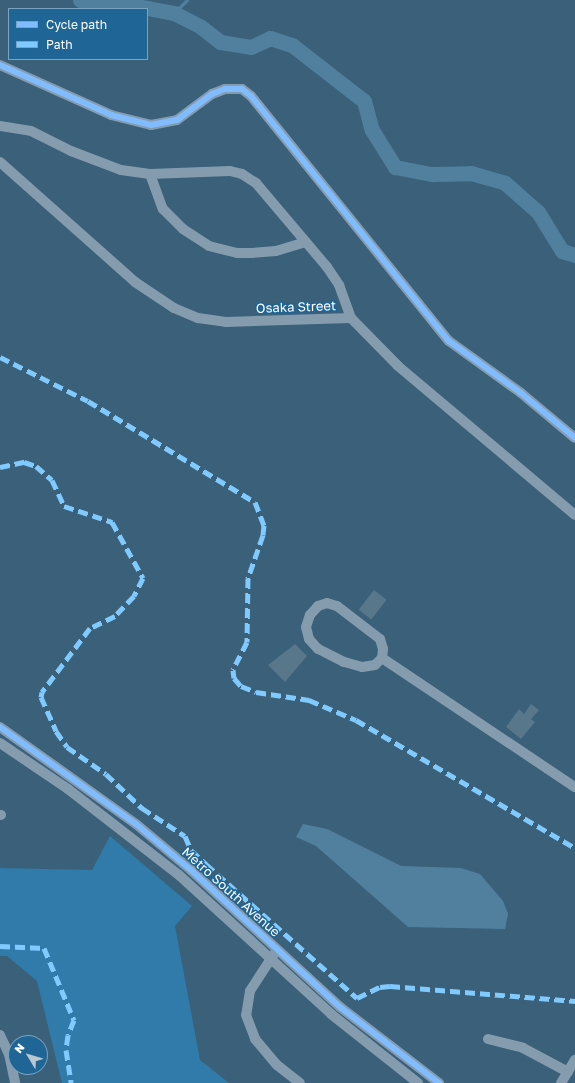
<!DOCTYPE html>
<style>
body{margin:0}
#map{position:relative;width:575px;height:1083px;overflow:hidden;background:#3a607a;font-family:"Golos Text",sans-serif}
div>[style]{position:absolute}
.green>*{inset:0;background:#307baa}
.water>*{inset:0;background:#51809f}
.stream>*{height:2.5px;margin:-1.25px;padding:0 1.25px;transform-origin:1.25px;border-radius:1.25px;background:#51809f}
.river>*{height:15px;margin:-7.5px;padding:0 7.5px;transform-origin:7.5px;border-radius:7.5px;background:#51809f}
.building>*{inset:0;background:#58778b;transform-origin:0 0}
.minor>*{height:10px;margin:-5px;padding:0 5px;transform-origin:5px;border-radius:5px;background:#849cad}
.quiet>*{height:5px;margin-top:-2.5px;transform-origin:0;background:repeating-linear-gradient(90deg,#80caff 0 10px,transparent 0 15px)}
.cycleway>*{height:6px;margin:-3px;padding:0 3px;transform-origin:3px;border-radius:3px;background:#80bcff}
span{translate:-50% -50%;white-space:nowrap;text-align:center;line-height:1.15;-webkit-text-stroke:3px #1f6595;paint-order:stroke}
.street-label{font-size:13px;color:#fff}
.legend{position:absolute;left:8px;top:8px;width:140px;height:52px;box-sizing:border-box;background:#1f6595;border:1px solid #79a3bf;margin:0;padding:5px 7px;list-style:none;font-size:12px;color:#fff}
.legend li{display:flex;align-items:center;gap:8px;height:20px}
.legend b{width:20px;border:1px solid #79a3bf}
.north{position:absolute;left:8px;top:1035px;width:40px;height:40px;box-sizing:border-box;background:#1f6595;border:1px solid #79a3bf;border-radius:50%;rotate:308deg;font-size:11px;font-weight:700;line-height:16px;text-align:center;color:#fff}
.north::after{content:'';display:block;margin:auto;width:14px;height:18px;background:#bac7d0;clip-path:polygon(50% 0,100% 100%,50% 72%,0 100%)}
</style>
<div id="map">
<div class="green">
<i style="clip-path:polygon(110px 836px,192px 906px,175px 926px,200px 1060px,229px 1083px,62px 1083px,37px 981px,7px 956px,0 956px,0 868px,92px 870px)"></i>
</div>
<div class="water">
<i style="clip-path:polygon(303px 824px,327px 829px,401px 866px,461px 868px,480px 874px,503px 901px,508px 914px,505px 929px,408px 927px,316px 846px,296px 837px)"></i>
</div>
<div class="stream">
<i style="left:174px;top:13px;width:18px;rotate:-45deg"></i>
</div>
<div class="river">
<i style="left:80px;top:0;width:21px;rotate:17deg"></i>
<i style="left:100px;top:6px;width:31px;rotate:-2deg"></i>
<i style="left:131px;top:5px;width:44px;rotate:10.5deg"></i>
<i style="left:174px;top:13px;width:30px;rotate:27deg"></i>
<i style="left:201px;top:27px;width:24px;rotate:38deg"></i>
<i style="left:220px;top:42px;width:31px;rotate:9deg"></i>
<i style="left:251px;top:47px;width:21px;rotate:-25deg"></i>
<i style="left:270px;top:38px;width:23px;rotate:18deg"></i>
<i style="left:292px;top:45px;width:91px;rotate:37.9deg"></i>
<i style="left:364px;top:101px;width:30px;rotate:75deg"></i>
<i style="left:372px;top:130px;width:44px;rotate:58.1deg"></i>
<i style="left:395px;top:167px;width:38px;rotate:11deg"></i>
<i style="left:432px;top:174px;width:39px;rotate:-1deg"></i>
<i style="left:471px;top:173px;width:35px;rotate:16deg"></i>
<i style="left:505px;top:183px;width:44px;rotate:41.3deg"></i>
<i style="left:538px;top:212px;width:46px;rotate:58.4deg"></i>
<i style="left:562px;top:251px;width:14px;rotate:17deg"></i>
</div>
<div class="building">
<i style="left:374px;top:590px;width:16px;height:25px;rotate:38deg"></i>
<i style="clip-path:polygon(295px 644px,307px 656px,285px 682px,268px 665px)"></i>
<i style="clip-path:polygon(531px 704px,539px 710px,531px 719px,535px 722px,521px 739px,506px 727px,519px 709px,524px 714px)"></i>
</div>
<div class="minor">
<i style="left:0;top:65px;width:122px;rotate:24.2deg"></i>
<i style="left:111px;top:115px;width:41px;rotate:14deg"></i>
<i style="left:151px;top:125px;width:26px;rotate:-11deg"></i>
<i style="left:177px;top:120px;width:44px;rotate:-36.6deg"></i>
<i style="left:212px;top:94px;width:14px;rotate:-21deg"></i>
<i style="left:225px;top:89px;width:17px"></i>
<i style="left:242px;top:89px;width:11px;rotate:38deg"></i>
<i style="left:251px;top:96px;width:315px;rotate:51.1deg"></i>
<i style="left:449px;top:341px;width:89px;rotate:35.8deg"></i>
<i style="left:521px;top:393px;width:70px;rotate:39.8deg"></i>
<i style="left:0;top:126px;width:31px;rotate:9deg"></i>
<i style="left:31px;top:131px;width:45px;rotate:26.6deg"></i>
<i style="left:71px;top:151px;width:53px;rotate:20.8deg"></i>
<i style="left:121px;top:170px;width:29px;rotate:8deg"></i>
<i style="left:150px;top:174px;width:80px;rotate:-2.1deg"></i>
<i style="left:230px;top:171px;width:12px;rotate:14deg"></i>
<i style="left:242px;top:174px;width:17px;rotate:33deg"></i>
<i style="left:256px;top:183px;width:110px;rotate:49.8deg"></i>
<i style="left:327px;top:267px;width:22px;rotate:56deg"></i>
<i style="left:339px;top:285px;width:35px;rotate:70deg"></i>
<i style="left:0;top:162px;width:181px;rotate:41.6deg"></i>
<i style="left:135px;top:282px;width:47px;rotate:33.7deg"></i>
<i style="left:174px;top:308px;width:26px;rotate:23deg"></i>
<i style="left:198px;top:318px;width:28px;rotate:8deg"></i>
<i style="left:226px;top:322px;width:125px;rotate:-1.8deg"></i>
<i style="left:351px;top:318px;width:67px;rotate:45.6deg"></i>
<i style="left:398px;top:366px;width:231px;rotate:40.1deg"></i>
<i style="left:150px;top:174px;width:37px;rotate:70deg"></i>
<i style="left:163px;top:209px;width:28px;rotate:45deg"></i>
<i style="left:183px;top:229px;width:31px;rotate:33deg"></i>
<i style="left:209px;top:246px;width:29px;rotate:14deg"></i>
<i style="left:237px;top:253px;width:15px"></i>
<i style="left:252px;top:253px;width:24px;rotate:-5deg"></i>
<i style="left:276px;top:251px;width:31px;rotate:-17deg"></i>
<i style="left:327px;top:603px;width:10px;rotate:17deg"></i>
<i style="left:337px;top:606px;width:54px;rotate:37.5deg"></i>
<i style="left:380px;top:639px;width:10px;rotate:73deg"></i>
<i style="left:383px;top:649px;width:9px;rotate:96deg"></i>
<i style="left:382px;top:658px;width:10px;rotate:135deg"></i>
<i style="left:375px;top:665px;width:13px;rotate:171deg"></i>
<i style="left:362px;top:667px;width:19px;rotate:-164deg"></i>
<i style="left:344px;top:662px;width:29px;rotate:-153deg"></i>
<i style="left:318px;top:649px;width:13px;rotate:-132deg"></i>
<i style="left:309px;top:639px;width:12px;rotate:-104deg"></i>
<i style="left:306px;top:627px;width:13px;rotate:-72deg"></i>
<i style="left:310px;top:615px;width:12px;rotate:-48deg"></i>
<i style="left:318px;top:606px;width:9px;rotate:-18deg"></i>
<i style="left:382px;top:658px;width:232px;rotate:33.8deg"></i>
<i style="left:0;top:727px;width:167px;rotate:35.5deg"></i>
<i style="left:136px;top:824px;width:72px;rotate:39.9deg"></i>
<i style="left:191px;top:870px;width:202px;rotate:42.6deg"></i>
<i style="left:340px;top:1007px;width:125px;rotate:37.5deg"></i>
<i style="left:0;top:743px;width:82px;rotate:34.1deg"></i>
<i style="left:68px;top:789px;width:140px;rotate:37.8deg"></i>
<i style="left:179px;top:875px;width:206px;rotate:42.4deg"></i>
<i style="left:331px;top:1014px;width:111px;rotate:38.4deg"></i>
<i style="left:0;top:815px;width:1px"></i>
<i style="left:274px;top:954px;width:44px;rotate:123deg"></i>
<i style="left:250px;top:991px;width:24px;rotate:99deg"></i>
<i style="left:246px;top:1015px;width:26px;rotate:69deg"></i>
<i style="left:255px;top:1039px;width:34px;rotate:50deg"></i>
<i style="left:277px;top:1065px;width:29px;rotate:38deg"></i>
<i style="left:0;top:1035px;width:21px;rotate:65deg"></i>
<i style="left:9px;top:1054px;width:30px;rotate:78deg"></i>
<i style="left:488px;top:1039px;width:36px;rotate:14deg"></i>
<i style="left:523px;top:1048px;width:51px;rotate:28.1deg"></i>
<i style="left:561px;top:1083px;width:27px;rotate:-59deg"></i>
</div>
<div class="quiet">
<i style="left:0;top:357px;width:98px;rotate:26.6deg"></i>
<i style="left:88px;top:401px;width:195px;rotate:31.2deg"></i>
<i style="left:255px;top:502px;width:25px;rotate:69deg"></i>
<i style="left:264px;top:525px;width:10px;rotate:96deg"></i>
<i style="left:263px;top:535px;width:46px;rotate:109.2deg"></i>
<i style="left:248px;top:578px;width:64px;rotate:90.9deg"></i>
<i style="left:247px;top:642px;width:31px;rotate:117deg"></i>
<i style="left:233px;top:670px;width:8px;rotate:83deg"></i>
<i style="left:234px;top:678px;width:11px;rotate:49deg"></i>
<i style="left:241px;top:686px;width:16px;rotate:22deg"></i>
<i style="left:256px;top:692px;width:54px;rotate:8.6deg"></i>
<i style="left:309px;top:700px;width:51px;rotate:23.1deg"></i>
<i style="left:356px;top:720px;width:254px;rotate:30.3deg"></i>
<i style="left:0;top:467px;width:25px;rotate:-12deg"></i>
<i style="left:24px;top:462px;width:13px;rotate:18deg"></i>
<i style="left:36px;top:466px;width:21px;rotate:41deg"></i>
<i style="left:52px;top:480px;width:29px;rotate:65deg"></i>
<i style="left:64px;top:506px;width:51px;rotate:18.4deg"></i>
<i style="left:112px;top:522px;width:64px;rotate:61deg"></i>
<i style="left:143px;top:578px;width:20px;rotate:117deg"></i>
<i style="left:134px;top:596px;width:28px;rotate:134deg"></i>
<i style="left:115px;top:616px;width:28px;rotate:154deg"></i>
<i style="left:90px;top:628px;width:80px;rotate:126.9deg"></i>
<i style="left:42px;top:692px;width:5px;rotate:101deg"></i>
<i style="left:41px;top:697px;width:37px;rotate:66deg"></i>
<i style="left:56px;top:731px;width:19px;rotate:55deg"></i>
<i style="left:67px;top:747px;width:47px;rotate:34.7deg"></i>
<i style="left:106px;top:774px;width:50px;rotate:43.4deg"></i>
<i style="left:142px;top:808px;width:51px;rotate:33.1deg"></i>
<i style="left:185px;top:836px;width:15px;rotate:67deg"></i>
<i style="left:191px;top:850px;width:21px;rotate:43deg"></i>
<i style="left:206px;top:864px;width:202px;rotate:41.6deg"></i>
<i style="left:357px;top:998px;width:25px;rotate:-26deg"></i>
<i style="left:380px;top:987px;width:10px;rotate:-6deg"></i>
<i style="left:390px;top:986px;width:186px;rotate:4.6deg"></i>
<i style="left:0;top:946px;width:44px;rotate:2.6deg"></i>
<i style="left:44px;top:948px;width:78px;rotate:67.4deg"></i>
<i style="left:74px;top:1020px;width:16px;rotate:112deg"></i>
<i style="left:68px;top:1035px;width:15px;rotate:98deg"></i>
<i style="left:66px;top:1050px;width:33px;rotate:81deg"></i>
</div>
<div class="cycleway">
<i style="left:0;top:65px;width:122px;rotate:24.2deg"></i>
<i style="left:111px;top:115px;width:41px;rotate:14deg"></i>
<i style="left:151px;top:125px;width:26px;rotate:-11deg"></i>
<i style="left:177px;top:120px;width:44px;rotate:-36.6deg"></i>
<i style="left:212px;top:94px;width:14px;rotate:-21deg"></i>
<i style="left:225px;top:89px;width:17px"></i>
<i style="left:242px;top:89px;width:11px;rotate:38deg"></i>
<i style="left:251px;top:96px;width:315px;rotate:51.1deg"></i>
<i style="left:449px;top:341px;width:89px;rotate:35.8deg"></i>
<i style="left:521px;top:393px;width:70px;rotate:39.8deg"></i>
<i style="left:0;top:727px;width:167px;rotate:35.5deg"></i>
<i style="left:136px;top:824px;width:72px;rotate:39.9deg"></i>
<i style="left:191px;top:870px;width:202px;rotate:42.6deg"></i>
<i style="left:340px;top:1007px;width:125px;rotate:37.5deg"></i>
</div>
<div class="street-label">
<span style="left:296px;top:307px;rotate:-2deg">Osaka Street</span>
<span style="left:231px;top:892px;rotate:42deg">Metro South Avenue</span>
</div>
<ul class="legend">
<li><b style="height:5px;background:#80bcff"></b>Cycle path</li>
<li><b style="height:5px;background:#80caff"></b>Path</li>
</ul>
<div class="north">N</div>
</div>
